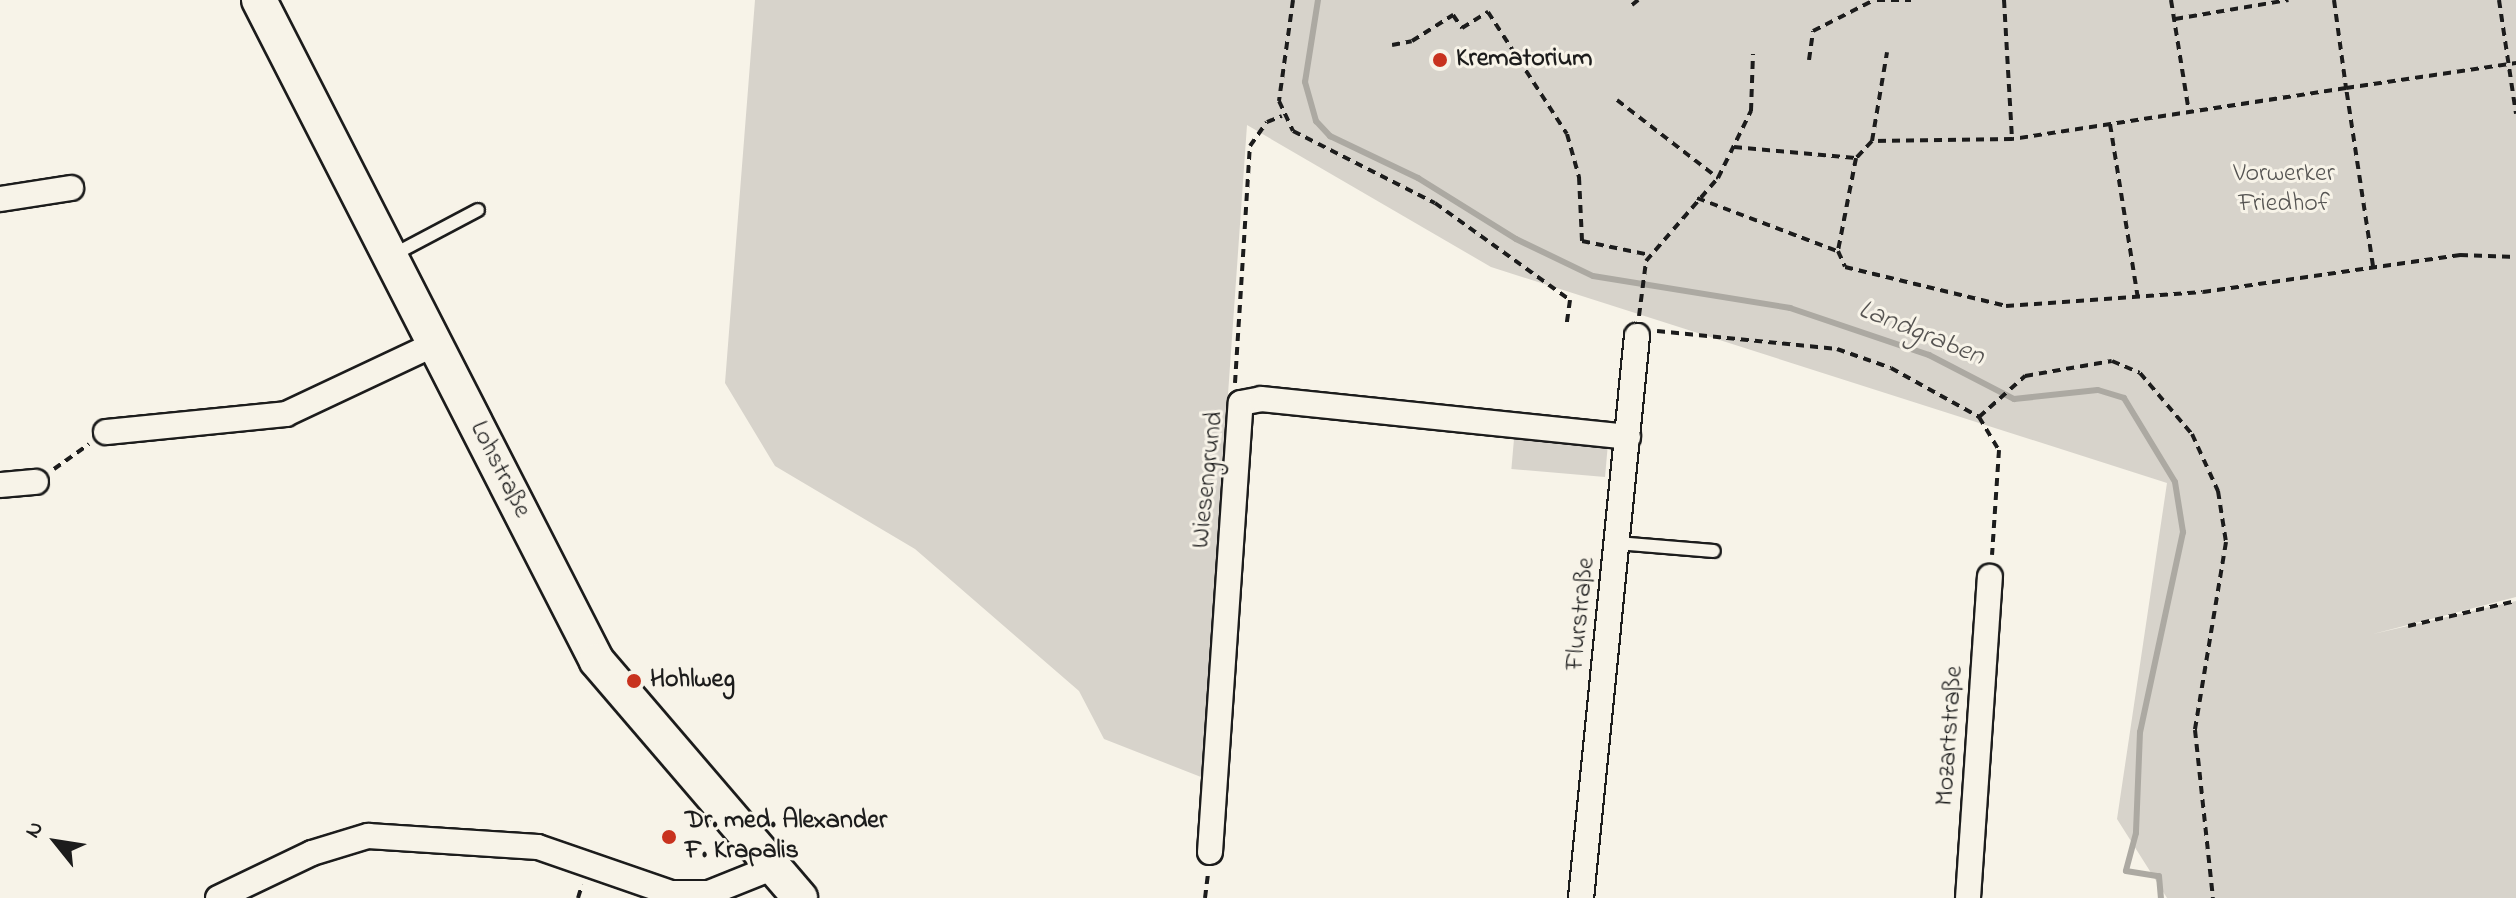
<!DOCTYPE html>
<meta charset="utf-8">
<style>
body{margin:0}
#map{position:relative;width:2516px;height:898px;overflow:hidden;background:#f7f3e8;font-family:"Indie Flower",sans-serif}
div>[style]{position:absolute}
.green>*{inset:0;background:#d7d3cb;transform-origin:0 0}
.stream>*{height:6px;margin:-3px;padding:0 3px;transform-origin:3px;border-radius:3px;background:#aca9a2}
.path>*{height:4px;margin-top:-2px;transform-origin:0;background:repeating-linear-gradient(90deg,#1c1c1c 0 8px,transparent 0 14px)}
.roads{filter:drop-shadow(2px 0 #1c1c1c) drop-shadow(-2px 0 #1c1c1c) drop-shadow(0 2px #1c1c1c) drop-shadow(0 -2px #1c1c1c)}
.lane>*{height:12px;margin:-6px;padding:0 6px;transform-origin:6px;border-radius:6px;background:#f7f3e8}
.street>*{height:24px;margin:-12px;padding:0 12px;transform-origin:12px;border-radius:12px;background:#f7f3e8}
.secondary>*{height:34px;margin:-17px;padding:0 17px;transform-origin:17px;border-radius:17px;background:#f7f3e8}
.dots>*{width:22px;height:22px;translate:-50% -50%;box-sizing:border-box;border:4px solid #f7f3e8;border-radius:50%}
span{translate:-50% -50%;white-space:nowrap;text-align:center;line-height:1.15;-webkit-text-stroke:6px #f7f3e8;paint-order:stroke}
.poi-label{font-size:26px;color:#1c1c1c;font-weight:700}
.left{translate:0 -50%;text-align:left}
.park-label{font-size:26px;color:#545351}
.street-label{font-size:26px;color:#1c1c1c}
.water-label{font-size:28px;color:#565452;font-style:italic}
.north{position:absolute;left:16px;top:802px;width:80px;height:80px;-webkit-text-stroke:6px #f7f3e8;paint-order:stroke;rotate:300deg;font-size:22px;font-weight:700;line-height:32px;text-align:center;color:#1c1c1c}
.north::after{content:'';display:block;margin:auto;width:28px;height:36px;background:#1c1c1c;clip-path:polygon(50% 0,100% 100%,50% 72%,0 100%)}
</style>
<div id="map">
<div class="green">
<i style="clip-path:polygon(755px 0,2516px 0,2516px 597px,2373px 634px,2516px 601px,2516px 898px,2167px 898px,2117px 819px,2167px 483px,1491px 267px,1247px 125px,1201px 777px,1104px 739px,1079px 691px,915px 549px,775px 466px,725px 383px)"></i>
<i style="left:1514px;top:439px;width:94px;height:30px;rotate:5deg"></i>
</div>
<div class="stream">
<i style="left:1318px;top:0;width:83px;rotate:99deg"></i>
<i style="left:1305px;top:82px;width:41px;rotate:74.2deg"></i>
<i style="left:1316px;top:121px;width:21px;rotate:47deg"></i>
<i style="left:1330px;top:136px;width:98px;rotate:25.5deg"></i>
<i style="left:1418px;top:178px;width:115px;rotate:31.9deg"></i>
<i style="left:1516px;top:239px;width:85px;rotate:25.7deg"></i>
<i style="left:1593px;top:276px;width:200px;rotate:9.2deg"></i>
<i style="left:1790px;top:308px;width:147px;rotate:18.7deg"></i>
<i style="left:1929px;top:355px;width:96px;rotate:27.4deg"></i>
<i style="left:2014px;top:399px;width:84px;rotate:-6.1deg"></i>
<i style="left:2098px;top:390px;width:27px;rotate:17deg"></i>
<i style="left:2124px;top:398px;width:98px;rotate:58.7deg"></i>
<i style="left:2175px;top:482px;width:51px;rotate:80.9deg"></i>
<i style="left:2183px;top:532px;width:205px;rotate:102.1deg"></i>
<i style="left:2140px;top:732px;width:101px;rotate:92.3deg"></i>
<i style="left:2136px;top:833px;width:39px;rotate:105deg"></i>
<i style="left:2126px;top:871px;width:33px;rotate:9deg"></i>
<i style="left:2159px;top:876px;width:22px;rotate:85deg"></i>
</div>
<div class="path">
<i style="left:1293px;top:0;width:102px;rotate:97.9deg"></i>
<i style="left:1279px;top:101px;width:33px;rotate:65deg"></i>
<i style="left:1293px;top:131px;width:159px;rotate:26.9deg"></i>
<i style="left:1435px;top:203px;width:166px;rotate:35.7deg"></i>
<i style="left:1570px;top:300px;width:28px;rotate:98deg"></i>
<i style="left:1877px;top:0;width:34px"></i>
<i style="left:2004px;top:0;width:139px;rotate:86.7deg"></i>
<i style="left:2171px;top:0;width:113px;rotate:80.9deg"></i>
<i style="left:2334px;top:0;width:89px;rotate:82.2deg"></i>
<i style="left:2346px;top:88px;width:172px;rotate:-8.4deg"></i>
<i style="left:2499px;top:0;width:115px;rotate:81.5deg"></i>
<i style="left:1632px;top:5px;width:8px;rotate:-40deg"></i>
<i style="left:2175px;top:19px;width:115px;rotate:-9.5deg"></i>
<i style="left:1392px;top:45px;width:20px;rotate:-11deg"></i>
<i style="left:1412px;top:41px;width:49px;rotate:-32.4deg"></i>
<i style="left:1453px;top:15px;width:16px;rotate:55deg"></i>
<i style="left:1462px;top:28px;width:31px;rotate:-32deg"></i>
<i style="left:1488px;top:12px;width:145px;rotate:57.1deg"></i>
<i style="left:1567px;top:134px;width:45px;rotate:74.4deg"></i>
<i style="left:1579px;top:177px;width:64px;rotate:87.3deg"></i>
<i style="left:1582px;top:241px;width:69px;rotate:11.6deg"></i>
<i style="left:1809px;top:60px;width:29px;rotate:-82deg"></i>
<i style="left:1813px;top:31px;width:68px;rotate:-26.9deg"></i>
<i style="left:1617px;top:100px;width:128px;rotate:37.7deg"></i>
<i style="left:2110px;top:124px;width:177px;rotate:80.9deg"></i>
<i style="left:1872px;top:141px;width:90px;rotate:-80.4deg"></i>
<i style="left:1734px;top:147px;width:122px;rotate:5.2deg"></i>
<i style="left:1697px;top:198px;width:150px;rotate:20.7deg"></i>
<i style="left:2373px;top:266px;width:180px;rotate:-98.6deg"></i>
<i style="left:2346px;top:88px;width:338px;rotate:171.3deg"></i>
<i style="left:2012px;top:139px;width:140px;rotate:179.2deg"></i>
<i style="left:1872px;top:141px;width:23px;rotate:133deg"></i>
<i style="left:1856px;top:158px;width:95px;rotate:101deg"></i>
<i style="left:1838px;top:251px;width:17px;rotate:66deg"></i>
<i style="left:1845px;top:267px;width:166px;rotate:13.6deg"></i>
<i style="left:2006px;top:306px;width:197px;rotate:-4.1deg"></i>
<i style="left:2203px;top:292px;width:260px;rotate:-8.2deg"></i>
<i style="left:2460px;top:255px;width:56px;rotate:2deg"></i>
<i style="left:1639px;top:316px;width:55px;rotate:-82.7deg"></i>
<i style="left:1646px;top:261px;width:110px;rotate:-49.1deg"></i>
<i style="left:1718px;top:178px;width:75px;rotate:-63.8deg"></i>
<i style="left:1751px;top:111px;width:57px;rotate:-88deg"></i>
<i style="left:1657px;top:331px;width:181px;rotate:5.7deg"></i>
<i style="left:1837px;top:349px;width:57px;rotate:19.4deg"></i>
<i style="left:1891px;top:368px;width:101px;rotate:29.1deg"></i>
<i style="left:1979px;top:417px;width:39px;rotate:59deg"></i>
<i style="left:1999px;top:450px;width:105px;rotate:93.8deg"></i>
<i style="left:1235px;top:383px;width:237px;rotate:-86.4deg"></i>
<i style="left:1250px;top:146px;width:29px;rotate:-55deg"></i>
<i style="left:1267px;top:122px;width:16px;rotate:-22deg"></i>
<i style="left:1979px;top:417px;width:62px;rotate:-41.7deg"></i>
<i style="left:2025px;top:376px;width:88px;rotate:-9.8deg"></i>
<i style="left:2112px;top:361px;width:30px;rotate:23deg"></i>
<i style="left:2140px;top:373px;width:80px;rotate:49.6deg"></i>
<i style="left:2192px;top:434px;width:63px;rotate:65.5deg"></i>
<i style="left:2218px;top:491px;width:52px;rotate:81.1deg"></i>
<i style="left:2226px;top:542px;width:191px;rotate:99.4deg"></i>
<i style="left:2195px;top:730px;width:169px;rotate:83.9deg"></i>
<i style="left:54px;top:469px;width:43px;rotate:-35.5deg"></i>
<i style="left:2408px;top:626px;width:111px;rotate:-13deg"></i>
<i style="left:578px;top:898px;width:14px;rotate:-73deg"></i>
<i style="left:1205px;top:898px;width:25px;rotate:-83deg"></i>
</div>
<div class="roads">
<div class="lane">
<i style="left:393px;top:255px;width:96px;rotate:-27.9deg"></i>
<i style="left:1617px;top:543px;width:97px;rotate:4.7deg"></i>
</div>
<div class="street">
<i style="left:0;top:199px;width:72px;rotate:-8.8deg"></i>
<i style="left:106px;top:432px;width:181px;rotate:-5.7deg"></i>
<i style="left:286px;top:414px;width:165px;rotate:-25.2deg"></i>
<i style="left:0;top:485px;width:36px;rotate:-5deg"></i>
<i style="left:1210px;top:852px;width:450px;rotate:-86.1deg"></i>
<i style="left:1241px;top:403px;width:20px;rotate:-11deg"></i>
<i style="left:1261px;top:399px;width:369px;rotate:5.9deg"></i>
<i style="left:218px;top:898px;width:104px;rotate:-25.6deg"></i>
<i style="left:312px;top:853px;width:59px;rotate:-16.9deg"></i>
<i style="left:368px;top:836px;width:170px;rotate:3.7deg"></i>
<i style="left:538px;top:847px;width:141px;rotate:19.1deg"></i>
<i style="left:671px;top:893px;width:38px"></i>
<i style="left:709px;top:893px;width:70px;rotate:-21.8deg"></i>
<i style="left:1581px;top:898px;width:565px;rotate:-84.31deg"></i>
<i style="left:1968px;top:898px;width:322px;rotate:-86.1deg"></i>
</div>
<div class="secondary">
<i style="left:259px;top:0;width:742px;rotate:62.92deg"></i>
<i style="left:597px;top:661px;width:312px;rotate:49.4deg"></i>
</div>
</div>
<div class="dots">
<i style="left:1440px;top:60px;background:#c8321e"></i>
<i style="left:634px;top:681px;background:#c8321e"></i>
<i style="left:669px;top:837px;background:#c8321e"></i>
</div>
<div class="poi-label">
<span class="left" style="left:1456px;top:60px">Krematorium</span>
<span class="left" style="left:650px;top:681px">Hohlweg</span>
<span class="left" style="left:685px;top:837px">Dr. med. Alexander<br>F. Krapalis</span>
</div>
<div class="park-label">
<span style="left:2284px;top:190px">Vorwerker<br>Friedhof</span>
</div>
<div class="street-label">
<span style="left:499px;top:470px;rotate:63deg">Lohstraße</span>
<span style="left:1209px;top:480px;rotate:-84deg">Wiesengrund</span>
<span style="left:1582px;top:614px;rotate:-84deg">Flurstraße</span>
<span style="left:1951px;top:736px;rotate:-86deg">Mozartstraße</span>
</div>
<div class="water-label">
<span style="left:1921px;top:334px;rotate:22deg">Landgraben</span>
</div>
<div class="north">N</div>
</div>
